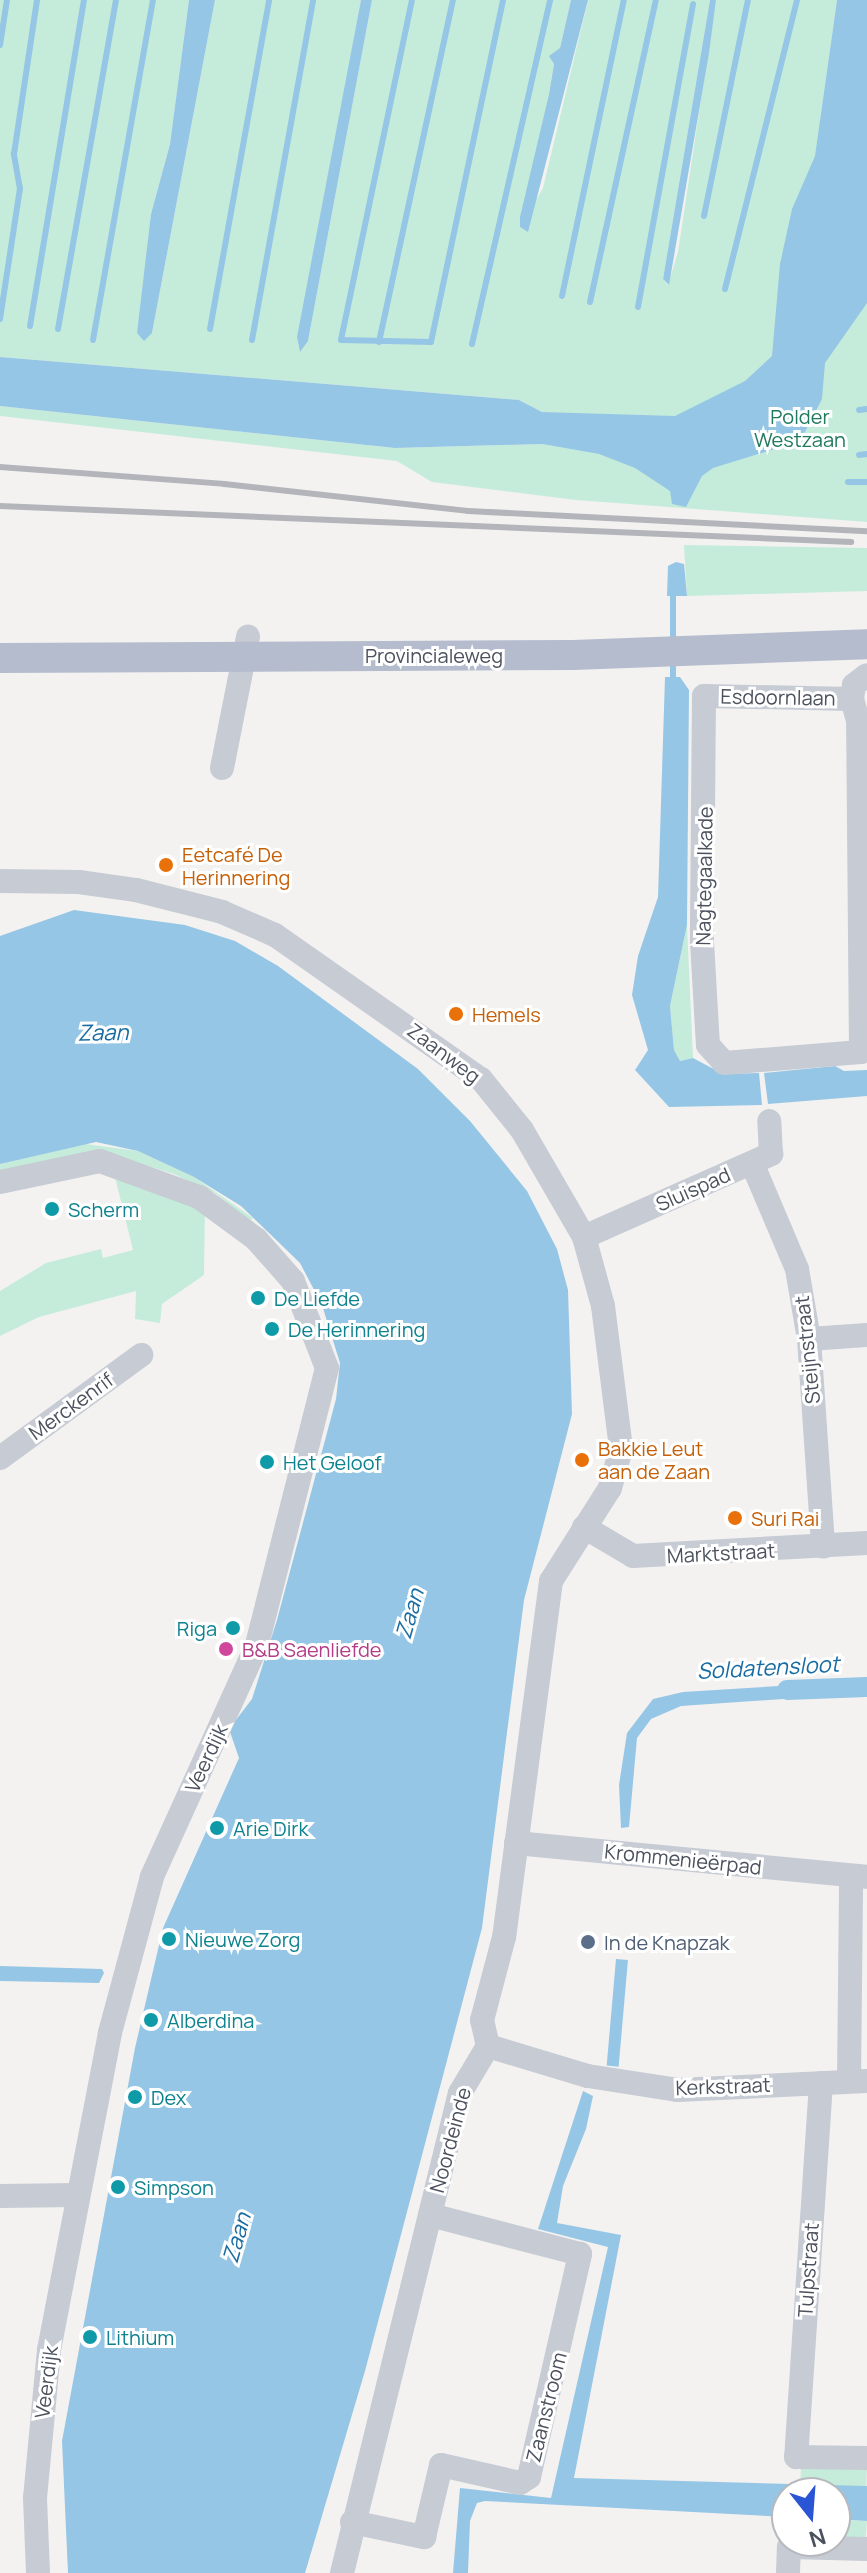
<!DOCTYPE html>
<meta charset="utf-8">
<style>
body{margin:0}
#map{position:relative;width:867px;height:2573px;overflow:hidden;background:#f3f2f1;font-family:Manrope,sans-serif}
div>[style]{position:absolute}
.green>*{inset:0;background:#c5ecdb;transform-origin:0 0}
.water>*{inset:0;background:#96c6e5;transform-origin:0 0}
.stream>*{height:6px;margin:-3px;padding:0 3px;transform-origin:3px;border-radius:3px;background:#96c6e5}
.canal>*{height:20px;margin:-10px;padding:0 10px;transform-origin:10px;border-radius:10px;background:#96c6e5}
.minor>*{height:24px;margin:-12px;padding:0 12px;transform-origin:12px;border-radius:12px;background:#c6cbd4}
.major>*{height:30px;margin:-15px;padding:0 15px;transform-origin:15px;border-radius:15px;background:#b4bccd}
.rail>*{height:6px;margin:-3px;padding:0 3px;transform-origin:3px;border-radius:3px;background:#b4b5bb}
.dots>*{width:22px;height:22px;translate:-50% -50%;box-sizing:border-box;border:4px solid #fff;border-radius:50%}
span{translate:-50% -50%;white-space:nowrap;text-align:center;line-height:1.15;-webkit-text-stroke:6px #fff;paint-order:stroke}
.park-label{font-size:20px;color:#207a5d}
.street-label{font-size:20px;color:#4b515d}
.food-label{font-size:20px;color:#c56008}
.left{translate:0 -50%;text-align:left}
.culture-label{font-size:20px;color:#0d838f}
.right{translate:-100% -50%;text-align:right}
.hotel-label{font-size:20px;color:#b23c85}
.service-label{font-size:20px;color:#4e5e75}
.water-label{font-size:22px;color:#196ca1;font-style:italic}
.north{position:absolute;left:771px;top:2477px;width:80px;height:80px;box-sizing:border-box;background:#fff;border:2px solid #b7b9be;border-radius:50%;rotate:163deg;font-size:22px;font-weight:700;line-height:32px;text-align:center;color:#4b515d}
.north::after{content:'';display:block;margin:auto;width:28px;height:36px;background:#2a55d5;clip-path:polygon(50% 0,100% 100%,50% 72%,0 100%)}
</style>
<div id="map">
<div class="green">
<i style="clip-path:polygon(0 0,189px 0,170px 144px,151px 214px,145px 277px,152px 333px,215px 0,361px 0,298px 346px,308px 341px,372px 0,571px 0,560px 48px,550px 56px,554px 64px,549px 94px,520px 227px,543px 188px,588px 0,710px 0,663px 279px,668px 285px,678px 252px,716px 0,837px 0,820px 122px,867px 0,867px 522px,576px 500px,432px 482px,397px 461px,0 416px,0 406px,395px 448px,542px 444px,600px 454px,606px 417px,542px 412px,519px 400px,0 357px)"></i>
<i style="clip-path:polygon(684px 545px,867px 548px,867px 591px,687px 596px)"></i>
<i style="clip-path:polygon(687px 925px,693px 1058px,680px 1061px,674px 1050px,670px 1006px)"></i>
<i style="clip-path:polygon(78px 1143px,138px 1151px,194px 1177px,253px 1218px,249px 1221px,215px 1193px,174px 1174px,97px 1150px,0 1172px,0 1164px)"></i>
<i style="clip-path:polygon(114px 1173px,205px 1206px,204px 1275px,162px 1304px,160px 1323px,135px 1319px,136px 1291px,39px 1317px,0 1336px,0 1291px,46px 1263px,101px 1249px,103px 1258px,133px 1250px)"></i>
<i style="left:801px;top:2464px;width:66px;height:21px;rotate:2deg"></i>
<i style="left:835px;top:2519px;width:32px;height:19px;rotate:4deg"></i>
</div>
<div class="water">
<i style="clip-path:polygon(189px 0,215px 0,152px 333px,144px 341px,137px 333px,151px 214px,170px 144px)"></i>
<i style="clip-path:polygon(361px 0,372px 0,308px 341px,300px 352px,297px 337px)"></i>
<i style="clip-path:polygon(571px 0,588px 0,528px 232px,520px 227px,520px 217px,549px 94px,554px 64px,549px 56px,560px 48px)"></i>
<i style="clip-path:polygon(710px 0,716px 0,709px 53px,669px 285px,663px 279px)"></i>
<i style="clip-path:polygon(837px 0,867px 0,867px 303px,825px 363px,822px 399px,805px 432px,778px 448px,713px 468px,702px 476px,686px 507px,672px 504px,670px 491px,635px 468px,599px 454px,542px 444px,395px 448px,0 406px,0 357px,519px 400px,542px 412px,675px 416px,745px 381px,772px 356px,780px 264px,792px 209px,815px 156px)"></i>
<i style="clip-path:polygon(676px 562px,684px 564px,687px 596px,667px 596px,668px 566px)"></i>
<i style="clip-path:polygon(665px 677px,680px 677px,689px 690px,687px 925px,670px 1006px,674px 1050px,680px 1061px,693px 1058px,723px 1074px,759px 1073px,762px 1105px,669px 1107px,635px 1070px,648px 1050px,632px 995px,638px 956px,658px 897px)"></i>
<i style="clip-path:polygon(74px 910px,185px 925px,235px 941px,278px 966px,418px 1069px,470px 1121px,527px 1191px,557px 1249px,568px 1290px,572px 1414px,524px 1600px,482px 1928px,365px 2371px,305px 2573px,68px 2573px,62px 2441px,135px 2048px,163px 1928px,239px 1758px,229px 1729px,252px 1699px,277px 1620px,336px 1399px,340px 1363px,322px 1305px,300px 1263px,241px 1206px,194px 1177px,138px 1151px,96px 1142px,0 1164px,0 936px)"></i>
<i style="clip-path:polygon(835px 1066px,844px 1071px,867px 1070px,867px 1096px,768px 1104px,764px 1073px)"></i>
<i style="clip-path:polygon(812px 1684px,811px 1697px,681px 1706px,651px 1719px,637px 1738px,629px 1827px,621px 1828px,619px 1785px,627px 1733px,653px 1699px,683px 1692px)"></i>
<i style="left:616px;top:1959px;width:12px;height:107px;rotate:5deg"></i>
<i style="clip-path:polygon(0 1966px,102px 1969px,104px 1973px,99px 1983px,0 1981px)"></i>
<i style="clip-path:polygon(583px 2091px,593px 2096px,586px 2129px,563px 2186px,557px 2223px,621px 2235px,574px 2478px,867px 2486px,867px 2521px,835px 2519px,835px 2493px,787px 2493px,787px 2517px,485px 2501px,477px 2503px,470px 2521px,468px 2573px,453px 2573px,460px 2488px,551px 2498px,608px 2247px,538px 2229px)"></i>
</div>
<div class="stream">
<i style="left:412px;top:0;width:347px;rotate:101.8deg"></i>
<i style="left:341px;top:340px;width:90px;rotate:1.3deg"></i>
<i style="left:431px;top:342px;width:349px;rotate:-78.1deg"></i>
<i style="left:0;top:45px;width:46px;rotate:-81.2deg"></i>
<i style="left:704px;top:216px;width:220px;rotate:-78.5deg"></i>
<i style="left:725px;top:289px;width:298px;rotate:-76deg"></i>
<i style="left:562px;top:296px;width:302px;rotate:-78.2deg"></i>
<i style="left:590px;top:302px;width:309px;rotate:-77.7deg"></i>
<i style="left:638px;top:307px;width:308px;rotate:-79.7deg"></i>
<i style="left:0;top:319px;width:132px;rotate:-81.3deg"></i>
<i style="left:20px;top:189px;width:36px;rotate:-100deg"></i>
<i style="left:14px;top:154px;width:156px;rotate:-81.5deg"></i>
<i style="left:30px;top:326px;width:330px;rotate:-80.6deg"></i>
<i style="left:58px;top:329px;width:334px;rotate:-80deg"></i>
<i style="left:210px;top:329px;width:334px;rotate:-79.8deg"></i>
<i style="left:93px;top:340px;width:345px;rotate:-80deg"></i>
<i style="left:252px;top:340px;width:345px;rotate:-79.8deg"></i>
<i style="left:379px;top:342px;width:350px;rotate:-77.8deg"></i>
<i style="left:472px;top:344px;width:353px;rotate:-77.2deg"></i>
<i style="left:859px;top:410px;width:8px;rotate:-7deg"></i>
<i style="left:859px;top:455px;width:8px;rotate:-7deg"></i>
<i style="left:848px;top:482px;width:19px"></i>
<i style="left:673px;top:641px;width:45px;rotate:-90deg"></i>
<i style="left:673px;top:677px;width:17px;rotate:-90deg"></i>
</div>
<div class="canal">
<i style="left:787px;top:1690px;width:80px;rotate:-2.1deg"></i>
</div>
<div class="minor">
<i style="left:852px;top:699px;width:148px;rotate:-178.8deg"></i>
<i style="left:704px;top:696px;width:246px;rotate:90.5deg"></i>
<i style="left:702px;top:942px;width:103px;rotate:86.7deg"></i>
<i style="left:708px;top:1045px;width:24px;rotate:48deg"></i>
<i style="left:724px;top:1063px;width:137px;rotate:-4.6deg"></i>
<i style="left:861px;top:1052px;width:331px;rotate:-90.5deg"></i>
<i style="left:858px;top:721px;width:23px;rotate:-105deg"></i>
<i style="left:852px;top:699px;width:14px;rotate:-82deg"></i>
<i style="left:854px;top:685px;width:16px;rotate:-38deg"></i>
<i style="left:222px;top:768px;width:134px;rotate:-78.8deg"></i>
<i style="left:0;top:881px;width:79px;rotate:0.7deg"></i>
<i style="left:79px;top:882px;width:58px;rotate:8deg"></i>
<i style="left:136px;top:890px;width:89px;rotate:14.3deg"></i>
<i style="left:222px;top:912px;width:58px;rotate:23.5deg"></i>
<i style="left:275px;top:935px;width:251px;rotate:35deg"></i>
<i style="left:481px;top:1079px;width:65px;rotate:51.2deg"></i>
<i style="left:522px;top:1130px;width:124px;rotate:59.9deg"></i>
<i style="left:584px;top:1237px;width:72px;rotate:74.6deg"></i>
<i style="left:603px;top:1306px;width:144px;rotate:82.8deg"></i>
<i style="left:621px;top:1449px;width:41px;rotate:105.8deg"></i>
<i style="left:610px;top:1488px;width:110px;rotate:122.4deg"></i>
<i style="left:551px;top:1581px;width:359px;rotate:97.5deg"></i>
<i style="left:504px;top:1937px;width:86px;rotate:104.8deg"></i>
<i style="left:482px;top:2020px;width:27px;rotate:77deg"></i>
<i style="left:752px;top:1163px;width:115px;rotate:67deg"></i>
<i style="left:797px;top:1269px;width:71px;rotate:80.3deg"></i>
<i style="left:809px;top:1339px;width:208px;rotate:86.1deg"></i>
<i style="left:0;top:1182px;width:102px;rotate:-11.9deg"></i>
<i style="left:100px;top:1161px;width:105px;rotate:20deg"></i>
<i style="left:199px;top:1197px;width:71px;rotate:36.4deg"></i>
<i style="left:256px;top:1239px;width:56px;rotate:48.6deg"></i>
<i style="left:293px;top:1281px;width:93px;rotate:68.7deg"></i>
<i style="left:327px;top:1368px;width:286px;rotate:104.2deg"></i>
<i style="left:257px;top:1645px;width:255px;rotate:114.4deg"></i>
<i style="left:152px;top:1877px;width:162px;rotate:105.1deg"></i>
<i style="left:110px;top:2033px;width:323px;rotate:100.9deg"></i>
<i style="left:49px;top:2350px;width:149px;rotate:95.4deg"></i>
<i style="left:35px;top:2498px;width:75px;rotate:87.7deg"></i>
<i style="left:584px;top:1237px;width:205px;rotate:-23.9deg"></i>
<i style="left:771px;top:1154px;width:33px;rotate:-93deg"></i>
<i style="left:809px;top:1339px;width:58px;rotate:-3.9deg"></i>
<i style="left:0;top:1458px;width:175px;rotate:-36.1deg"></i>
<i style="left:584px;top:1527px;width:57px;rotate:30.6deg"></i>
<i style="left:633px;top:1556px;width:234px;rotate:-3.2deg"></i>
<i style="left:516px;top:1843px;width:353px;rotate:5.5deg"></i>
<i style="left:488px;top:2046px;width:104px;rotate:16.7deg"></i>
<i style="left:588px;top:2076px;width:90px;rotate:8.9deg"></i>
<i style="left:677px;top:2090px;width:190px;rotate:-2.7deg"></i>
<i style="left:849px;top:2081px;width:204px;rotate:-89.4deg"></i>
<i style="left:821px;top:2083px;width:375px;rotate:93.8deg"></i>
<i style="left:796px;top:2457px;width:71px;rotate:0.8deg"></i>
<i style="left:0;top:2196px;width:76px;rotate:-0.8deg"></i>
<i style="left:352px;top:2522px;width:74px;rotate:11.8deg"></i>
<i style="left:424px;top:2537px;width:74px;rotate:-76.7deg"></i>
<i style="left:441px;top:2465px;width:81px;rotate:12.8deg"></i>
<i style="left:520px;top:2483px;width:11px;rotate:-34deg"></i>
<i style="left:529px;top:2477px;width:229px;rotate:-77.1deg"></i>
<i style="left:580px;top:2254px;width:155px;rotate:-165.4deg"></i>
<i style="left:342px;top:2573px;width:494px;rotate:-76.2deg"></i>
<i style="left:460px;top:2093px;width:55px;rotate:-59.2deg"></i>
<i style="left:788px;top:2573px;width:26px;rotate:-88deg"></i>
<i style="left:789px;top:2547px;width:78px;rotate:1.5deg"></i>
</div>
<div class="major">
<i style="left:0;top:658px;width:573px;rotate:-0.3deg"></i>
<i style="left:573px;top:655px;width:294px;rotate:-2.1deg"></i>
</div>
<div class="rail">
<i style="left:0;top:467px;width:225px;rotate:4.3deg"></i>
<i style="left:224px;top:484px;width:245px;rotate:6.3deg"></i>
<i style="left:468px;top:511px;width:400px;rotate:2.9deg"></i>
<i style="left:0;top:506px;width:852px;rotate:2.42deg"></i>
</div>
<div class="dots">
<i style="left:166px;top:865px;background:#e8710a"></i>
<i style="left:456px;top:1014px;background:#e8710a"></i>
<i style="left:52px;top:1209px;background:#0f9aa8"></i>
<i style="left:258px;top:1298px;background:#0f9aa8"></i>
<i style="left:272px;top:1329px;background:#0f9aa8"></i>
<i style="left:582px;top:1460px;background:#e8710a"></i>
<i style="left:267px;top:1462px;background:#0f9aa8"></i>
<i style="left:735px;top:1518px;background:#e8710a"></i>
<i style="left:233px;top:1628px;background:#0f9aa8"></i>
<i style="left:226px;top:1649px;background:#d1479c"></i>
<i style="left:217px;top:1828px;background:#0f9aa8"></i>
<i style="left:169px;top:1939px;background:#0f9aa8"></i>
<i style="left:588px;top:1942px;background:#5c6f8a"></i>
<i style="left:151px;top:2020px;background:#0f9aa8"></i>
<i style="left:135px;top:2097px;background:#0f9aa8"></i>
<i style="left:118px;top:2187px;background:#0f9aa8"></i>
<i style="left:90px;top:2337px;background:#0f9aa8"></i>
</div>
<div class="park-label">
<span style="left:800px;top:428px">Polder<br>Westzaan</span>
</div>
<div class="street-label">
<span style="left:434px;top:655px">Provincialeweg</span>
<span style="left:778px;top:697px;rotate:1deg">Esdoornlaan</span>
<span style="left:704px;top:876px;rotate:-89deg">Nagtegaalkade</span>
<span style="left:444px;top:1053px;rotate:37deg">Zaanweg</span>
<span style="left:693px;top:1189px;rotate:-24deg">Sluispad</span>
<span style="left:807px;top:1350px;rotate:-96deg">Steijnstraat</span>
<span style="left:71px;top:1406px;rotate:-36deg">Merckenrif</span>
<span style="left:721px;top:1553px;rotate:-3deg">Marktstraat</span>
<span style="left:206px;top:1758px;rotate:-65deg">Veerdijk</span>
<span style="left:683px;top:1859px;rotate:6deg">Krommenieërpad</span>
<span style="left:723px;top:2086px;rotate:-2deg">Kerkstraat</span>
<span style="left:450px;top:2140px;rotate:-75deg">Noordeinde</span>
<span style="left:808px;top:2270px;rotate:-86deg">Tulpstraat</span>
<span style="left:46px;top:2382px;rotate:-83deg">Veerdijk</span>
<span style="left:546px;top:2407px;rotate:-76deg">Zaanstroom</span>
</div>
<div class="food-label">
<span class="left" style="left:182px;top:866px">Eetcafé De<br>Herinnering</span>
<span class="left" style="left:472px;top:1014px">Hemels</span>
<span class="left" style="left:598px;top:1460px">Bakkie Leut<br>aan de Zaan</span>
<span class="left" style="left:751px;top:1518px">Suri Rai</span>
</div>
<div class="culture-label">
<span class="left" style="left:68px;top:1209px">Scherm</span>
<span class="left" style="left:274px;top:1298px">De Liefde</span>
<span class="left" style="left:288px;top:1329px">De Herinnering</span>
<span class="left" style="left:283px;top:1462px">Het Geloof</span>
<span class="right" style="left:217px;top:1628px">Riga</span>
<span class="left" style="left:233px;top:1828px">Arie Dirk</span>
<span class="left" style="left:185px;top:1939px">Nieuwe Zorg</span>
<span class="left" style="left:167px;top:2020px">Alberdina</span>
<span class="left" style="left:151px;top:2097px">Dex</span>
<span class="left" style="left:134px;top:2187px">Simpson</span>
<span class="left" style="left:106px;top:2337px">Lithium</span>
</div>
<div class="hotel-label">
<span class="left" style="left:242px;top:1649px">B&amp;B Saenliefde</span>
</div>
<div class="service-label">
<span class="left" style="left:604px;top:1942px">In de Knapzak</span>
</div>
<div class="water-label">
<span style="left:103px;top:1033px;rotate:-1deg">Zaan</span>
<span style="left:410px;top:1614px;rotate:-74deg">Zaan</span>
<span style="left:768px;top:1668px;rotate:-3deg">Soldatensloot</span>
<span style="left:237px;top:2238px;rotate:-74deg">Zaan</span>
</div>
<div class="north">N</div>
</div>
